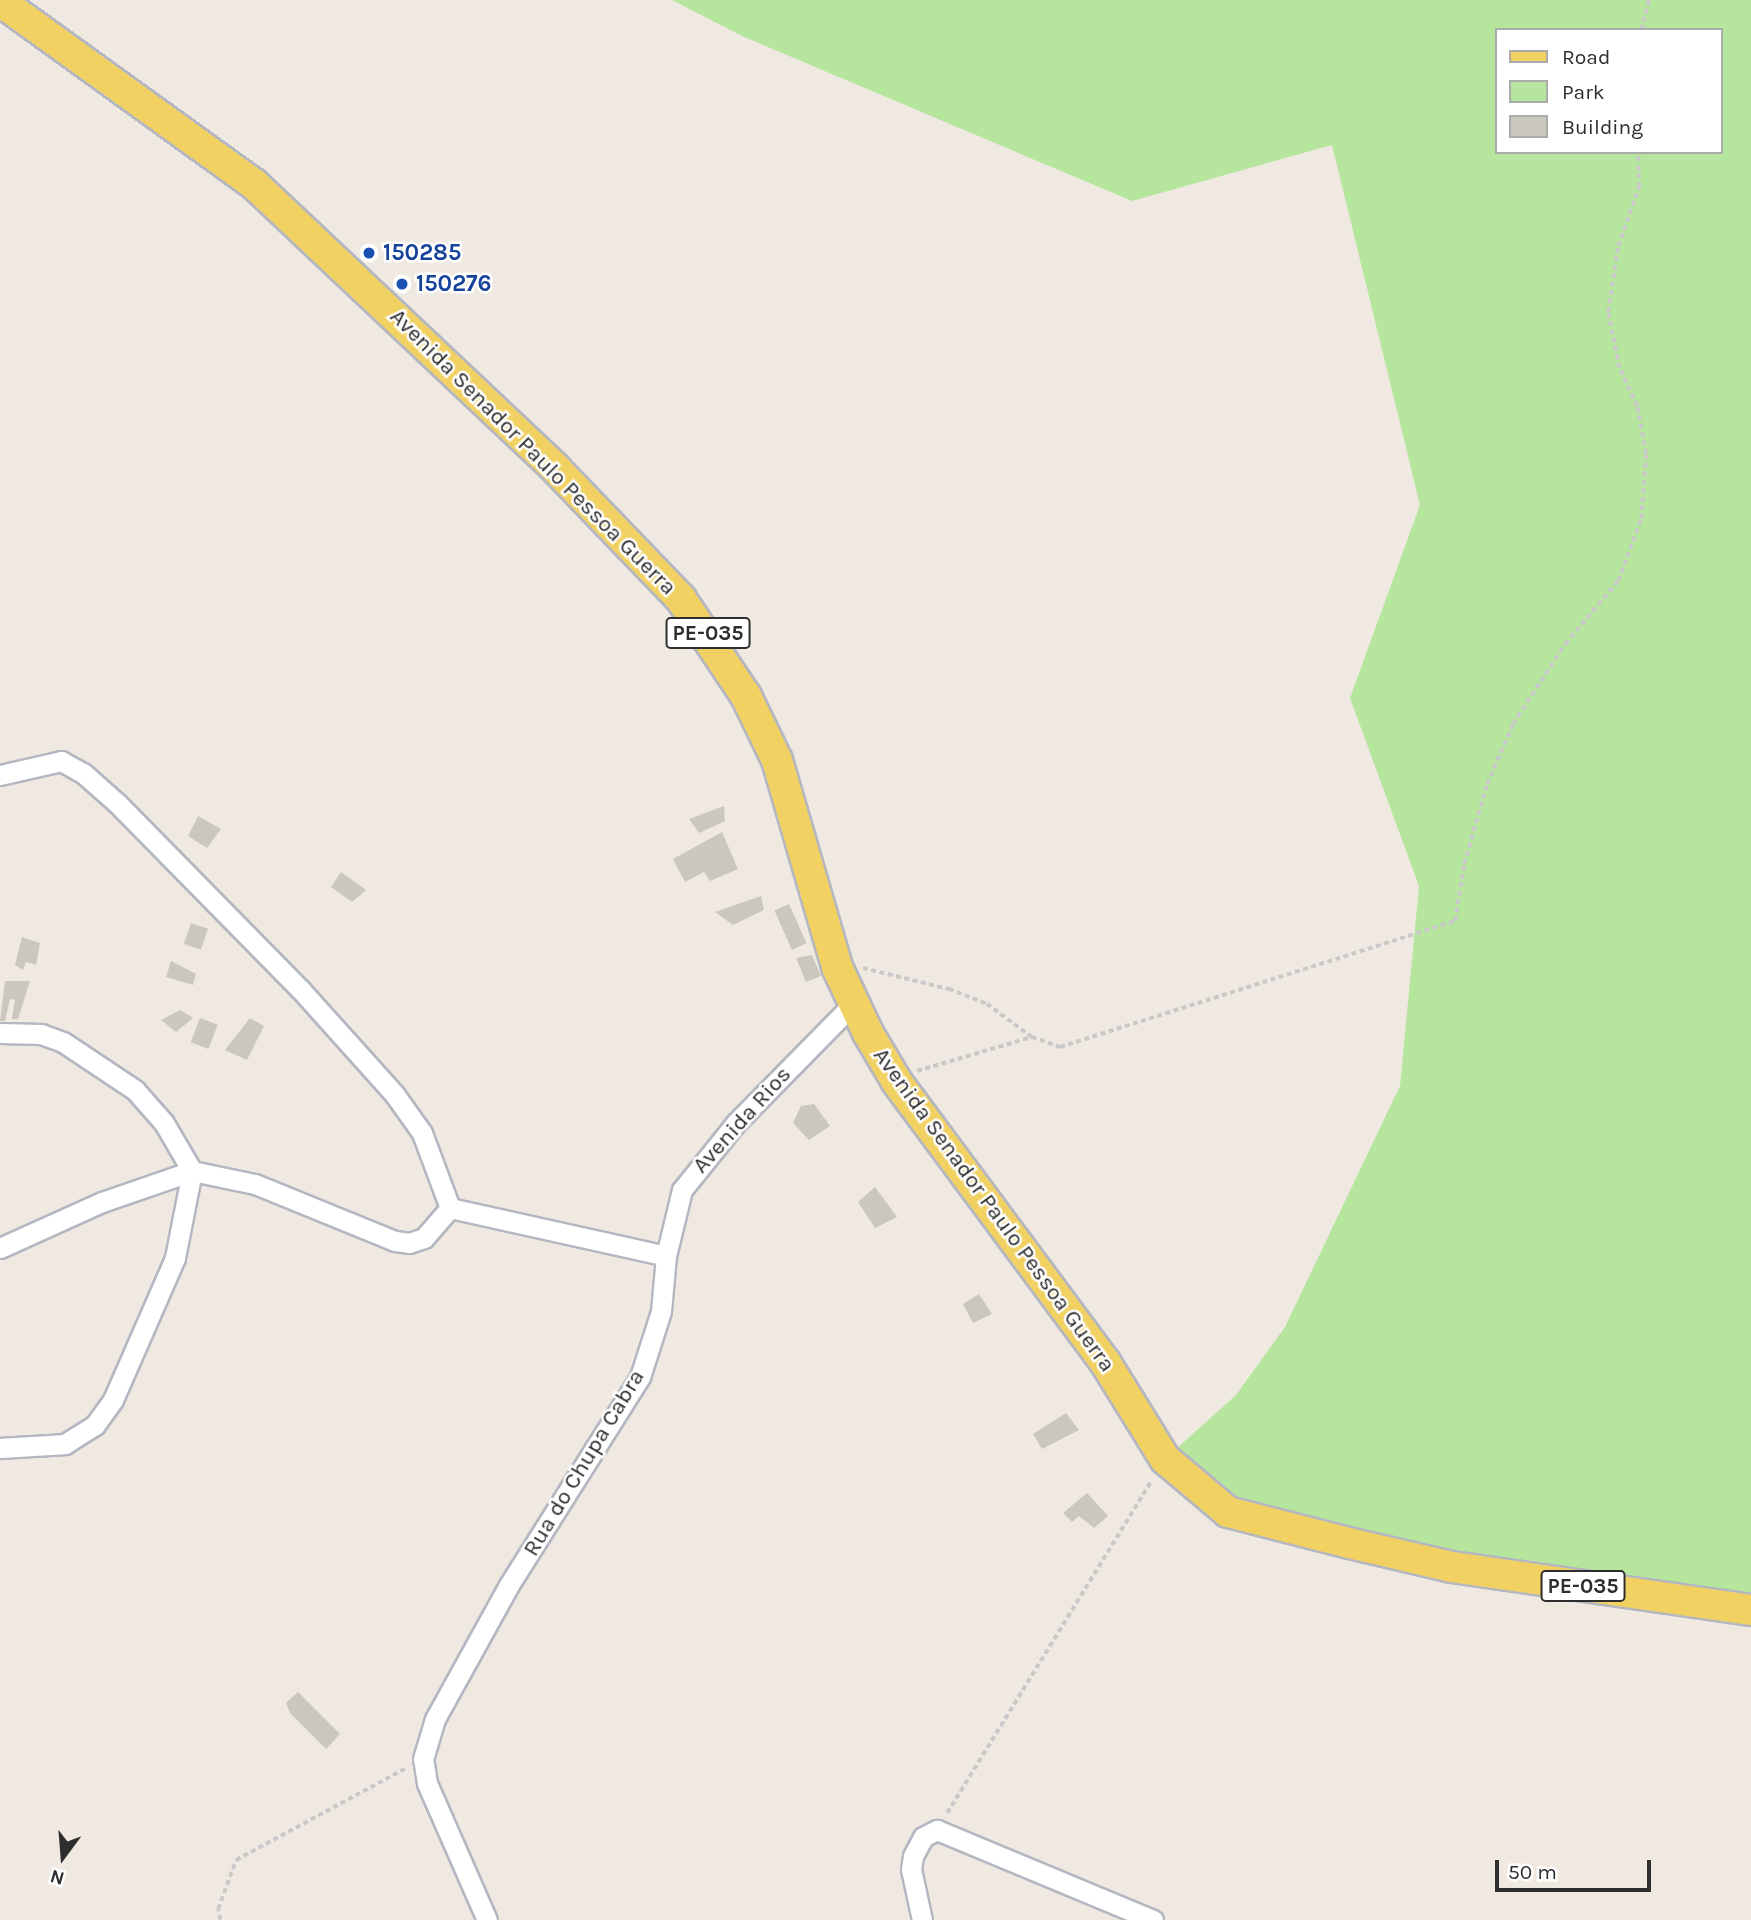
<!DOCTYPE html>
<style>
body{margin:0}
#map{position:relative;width:1751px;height:1920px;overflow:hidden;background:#efe9e1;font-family:Karla,sans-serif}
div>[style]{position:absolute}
.green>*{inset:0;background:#b6e59e}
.building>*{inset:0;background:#cbc7bf;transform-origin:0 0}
.path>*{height:3.5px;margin-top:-1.75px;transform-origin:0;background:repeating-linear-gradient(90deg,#c9c9c9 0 5px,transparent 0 8.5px)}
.roads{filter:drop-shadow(2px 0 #b4b7c1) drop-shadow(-2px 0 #b4b7c1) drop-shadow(0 2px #b4b7c1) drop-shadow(0 -2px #b4b7c1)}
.minor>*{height:19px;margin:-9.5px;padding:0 9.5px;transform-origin:9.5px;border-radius:9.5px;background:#fff}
.primary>*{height:30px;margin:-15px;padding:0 15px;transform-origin:15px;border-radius:15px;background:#f2d163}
.dots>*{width:19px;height:19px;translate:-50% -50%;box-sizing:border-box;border:4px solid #fff;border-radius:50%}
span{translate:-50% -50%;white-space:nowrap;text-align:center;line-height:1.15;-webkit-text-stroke:5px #fff;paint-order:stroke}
.shield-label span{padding:2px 5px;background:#fff;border:2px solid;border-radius:5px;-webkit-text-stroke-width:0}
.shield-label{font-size:21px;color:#2e2e2e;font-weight:700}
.transit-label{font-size:23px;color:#164399;font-weight:700}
.left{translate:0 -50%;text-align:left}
.street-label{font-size:23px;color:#2e2e2e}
.legend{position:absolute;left:1495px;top:28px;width:228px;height:126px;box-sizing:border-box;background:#fff;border:2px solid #ababab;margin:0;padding:9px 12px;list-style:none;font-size:21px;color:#2e2e2e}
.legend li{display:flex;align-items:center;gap:14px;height:35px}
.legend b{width:35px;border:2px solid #ababab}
.north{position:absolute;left:28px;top:1822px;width:70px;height:70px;-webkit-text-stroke:5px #fff;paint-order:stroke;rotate:196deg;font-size:19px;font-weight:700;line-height:28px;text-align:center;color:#2e2e2e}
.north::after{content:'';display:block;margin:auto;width:24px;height:32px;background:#2e2e2e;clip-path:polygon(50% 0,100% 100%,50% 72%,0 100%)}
.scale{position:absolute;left:1495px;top:1860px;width:156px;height:32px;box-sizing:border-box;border:4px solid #2e2e2e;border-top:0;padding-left:9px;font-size:21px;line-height:24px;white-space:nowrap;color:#2e2e2e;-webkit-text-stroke:5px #fff;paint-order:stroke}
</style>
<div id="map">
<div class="green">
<i style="clip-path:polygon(evenodd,672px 0,1751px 0,1751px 1610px,1228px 1512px,1165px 1459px,1236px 1395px,1285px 1327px,1400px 1086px,1419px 886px,1350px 698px,1420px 505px,1332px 145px,1132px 201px,742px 36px,672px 0,1497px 30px,1721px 30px,1721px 152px,1497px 152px,1497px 30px)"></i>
</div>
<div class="building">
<i style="clip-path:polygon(724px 806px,725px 821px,699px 833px,689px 819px)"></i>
<i style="clip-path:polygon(198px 816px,221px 829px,207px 848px,188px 836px)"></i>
<i style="clip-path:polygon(722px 832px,738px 869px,710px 881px,704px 872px,685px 882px,673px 859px)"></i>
<i style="clip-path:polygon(341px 872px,366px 890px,352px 902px,331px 887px)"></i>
<i style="clip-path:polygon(761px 896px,764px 910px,733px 925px,715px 912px)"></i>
<i style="left:789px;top:904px;width:43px;height:16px;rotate:66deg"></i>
<i style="left:191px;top:923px;width:18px;height:22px;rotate:19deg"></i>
<i style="clip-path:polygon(22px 937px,40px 943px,36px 965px,26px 962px,23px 970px,15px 965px)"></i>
<i style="clip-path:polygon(812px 955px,821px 976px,806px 982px,796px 958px)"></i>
<i style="clip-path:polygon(171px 961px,196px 974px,193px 985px,166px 977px)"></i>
<i style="clip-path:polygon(5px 981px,30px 981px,18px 1019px,12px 1019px,15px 1000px,10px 999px,5px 1021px,0 1021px)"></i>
<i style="clip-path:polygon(180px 1010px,193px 1018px,176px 1032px,161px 1020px)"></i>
<i style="left:200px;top:1018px;width:19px;height:26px;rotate:21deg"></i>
<i style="clip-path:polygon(250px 1018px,264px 1026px,247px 1060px,225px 1050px)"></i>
<i style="clip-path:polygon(814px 1104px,830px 1126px,809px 1140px,793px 1123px,801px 1106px)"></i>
<i style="clip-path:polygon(875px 1187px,897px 1217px,875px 1228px,858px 1202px)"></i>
<i style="clip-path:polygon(979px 1294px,992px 1314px,973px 1323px,963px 1304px)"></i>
<i style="clip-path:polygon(1066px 1413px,1079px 1430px,1042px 1449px,1033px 1434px)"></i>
<i style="clip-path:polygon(1087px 1493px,1108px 1516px,1094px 1528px,1079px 1516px,1072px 1522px,1063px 1513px)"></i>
<i style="clip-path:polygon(298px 1692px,340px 1734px,326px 1749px,290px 1713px,286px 1703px)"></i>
</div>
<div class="path">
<i style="left:1641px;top:30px;width:31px;rotate:-75deg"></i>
<i style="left:863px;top:968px;width:89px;rotate:13.7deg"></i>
<i style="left:949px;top:989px;width:41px;rotate:21.5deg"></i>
<i style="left:987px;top:1004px;width:56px;rotate:36.3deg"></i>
<i style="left:917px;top:1071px;width:120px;rotate:-16.5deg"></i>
<i style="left:1032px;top:1037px;width:30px;rotate:20deg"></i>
<i style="left:1060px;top:1047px;width:415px;rotate:-17.7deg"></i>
<i style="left:1455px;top:921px;width:58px;rotate:-81deg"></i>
<i style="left:1464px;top:864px;width:83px;rotate:-74deg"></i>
<i style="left:1487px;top:784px;width:65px;rotate:-66.6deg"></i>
<i style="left:1513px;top:724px;width:95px;rotate:-57deg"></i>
<i style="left:1565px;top:644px;width:82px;rotate:-49.9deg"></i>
<i style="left:1618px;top:581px;width:66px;rotate:-69.6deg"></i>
<i style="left:1641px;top:519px;width:65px;rotate:-85.6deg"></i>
<i style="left:1646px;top:454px;width:49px;rotate:-100.6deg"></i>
<i style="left:1637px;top:406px;width:42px;rotate:-115.3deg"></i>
<i style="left:1619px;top:368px;width:57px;rotate:-101.1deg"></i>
<i style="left:1608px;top:312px;width:67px;rotate:-81.4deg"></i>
<i style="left:1618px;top:246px;width:63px;rotate:-70.4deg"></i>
<i style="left:1639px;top:187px;width:35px;rotate:-92deg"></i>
<i style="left:947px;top:1813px;width:391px;rotate:-58.4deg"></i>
<i style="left:220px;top:1920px;width:11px;rotate:-100deg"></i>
<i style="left:218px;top:1909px;width:52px;rotate:-69.8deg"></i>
<i style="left:236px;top:1860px;width:193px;rotate:-28.4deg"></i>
</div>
<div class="roads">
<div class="minor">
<i style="left:0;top:775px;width:63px;rotate:-12.9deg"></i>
<i style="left:61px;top:761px;width:25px;rotate:29deg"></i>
<i style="left:83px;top:773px;width:45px;rotate:41.4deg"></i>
<i style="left:117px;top:803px;width:261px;rotate:45.5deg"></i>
<i style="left:300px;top:989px;width:142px;rotate:48.1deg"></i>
<i style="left:395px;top:1095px;width:47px;rotate:54.6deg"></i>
<i style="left:422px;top:1133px;width:80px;rotate:69.5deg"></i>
<i style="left:0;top:1033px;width:41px;rotate:1.4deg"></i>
<i style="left:41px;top:1034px;width:23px;rotate:20deg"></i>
<i style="left:63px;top:1042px;width:87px;rotate:33.7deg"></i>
<i style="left:135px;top:1090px;width:44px;rotate:48.7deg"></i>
<i style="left:164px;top:1123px;width:56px;rotate:59.7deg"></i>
<i style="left:192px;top:1171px;width:64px;rotate:11.7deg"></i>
<i style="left:255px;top:1184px;width:151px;rotate:22.2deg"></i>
<i style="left:395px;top:1241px;width:14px;rotate:8deg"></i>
<i style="left:409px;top:1243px;width:16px;rotate:-18deg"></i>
<i style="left:424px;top:1238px;width:40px;rotate:-49deg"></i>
<i style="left:450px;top:1208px;width:221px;rotate:12.5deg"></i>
<i style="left:0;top:1248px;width:112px;rotate:-24.3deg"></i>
<i style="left:102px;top:1202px;width:95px;rotate:-19deg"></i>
<i style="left:192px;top:1171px;width:89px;rotate:101.1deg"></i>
<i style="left:175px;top:1258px;width:155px;rotate:113.6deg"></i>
<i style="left:113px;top:1400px;width:31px;rotate:126deg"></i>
<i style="left:95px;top:1425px;width:36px;rotate:148deg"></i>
<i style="left:65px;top:1444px;width:65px;rotate:176.5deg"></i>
<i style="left:487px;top:1920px;width:150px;rotate:-113.7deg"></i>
<i style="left:427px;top:1783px;width:24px;rotate:-99deg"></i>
<i style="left:423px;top:1759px;width:42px;rotate:-73.3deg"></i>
<i style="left:435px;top:1719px;width:153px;rotate:-61.1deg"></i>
<i style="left:509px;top:1585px;width:246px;rotate:-57.8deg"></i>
<i style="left:640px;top:1377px;width:69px;rotate:-72.3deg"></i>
<i style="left:661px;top:1311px;width:55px;rotate:-84.8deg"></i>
<i style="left:666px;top:1256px;width:68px;rotate:-76.4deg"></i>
<i style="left:682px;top:1190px;width:85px;rotate:-51.2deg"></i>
<i style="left:735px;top:1124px;width:167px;rotate:-45.5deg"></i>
<i style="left:922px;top:1920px;width:52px;rotate:-102.2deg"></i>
<i style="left:911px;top:1869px;width:13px;rotate:-81deg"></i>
<i style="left:913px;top:1856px;width:21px;rotate:-62deg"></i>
<i style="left:923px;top:1837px;width:16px;rotate:-27deg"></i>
<i style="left:937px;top:1830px;width:234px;rotate:22.6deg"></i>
</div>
<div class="primary">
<i style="left:0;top:1px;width:313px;rotate:35.8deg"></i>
<i style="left:254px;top:184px;width:415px;rotate:43.3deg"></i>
<i style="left:556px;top:469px;width:180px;rotate:46.1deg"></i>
<i style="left:681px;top:599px;width:117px;rotate:56.2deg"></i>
<i style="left:746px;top:696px;width:71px;rotate:64.2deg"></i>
<i style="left:777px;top:760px;width:216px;rotate:73.8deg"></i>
<i style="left:837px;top:967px;width:73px;rotate:64.8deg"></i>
<i style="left:868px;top:1033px;width:57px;rotate:59.4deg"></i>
<i style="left:897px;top:1082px;width:349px;rotate:53.4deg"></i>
<i style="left:1105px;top:1362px;width:114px;rotate:58.3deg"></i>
<i style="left:1165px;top:1459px;width:82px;rotate:40.1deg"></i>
<i style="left:1228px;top:1512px;width:125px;rotate:14.4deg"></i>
<i style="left:1349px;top:1543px;width:106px;rotate:13.1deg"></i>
<i style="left:1452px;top:1567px;width:302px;rotate:8.2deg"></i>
</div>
</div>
<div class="dots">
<i style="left:369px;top:253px;background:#1a4fb4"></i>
<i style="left:402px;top:284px;background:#1a4fb4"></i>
</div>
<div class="shield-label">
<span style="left:708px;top:633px">PE-035</span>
<span style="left:1583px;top:1586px">PE-035</span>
</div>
<div class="transit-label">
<span class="left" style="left:383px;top:253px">150285</span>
<span class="left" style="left:416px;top:284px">150276</span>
</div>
<div class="street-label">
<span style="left:533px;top:452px;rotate:45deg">Avenida Senador Paulo Pessoa Guerra</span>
<span style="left:742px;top:1120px;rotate:-48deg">Avenida Rios</span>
<span style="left:994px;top:1210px;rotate:54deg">Avenida Senador Paulo Pessoa Guerra</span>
<span style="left:584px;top:1463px;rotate:-59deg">Rua do Chupa Cabra</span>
</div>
<ul class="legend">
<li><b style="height:9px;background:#f2d163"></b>Road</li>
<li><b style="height:19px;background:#b6e59e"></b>Park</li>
<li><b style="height:19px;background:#cbc7bf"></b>Building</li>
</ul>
<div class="north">N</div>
<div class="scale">50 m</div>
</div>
